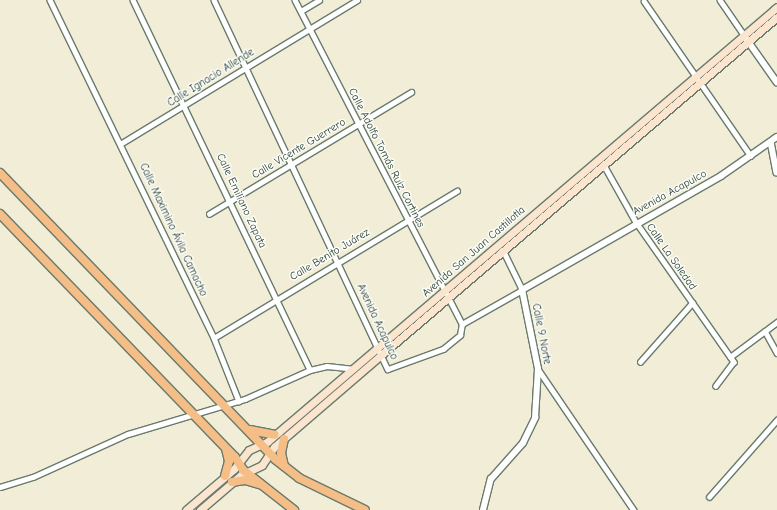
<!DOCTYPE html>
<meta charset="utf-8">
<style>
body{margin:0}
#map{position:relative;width:777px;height:510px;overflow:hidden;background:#f2edd7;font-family:"Comic Neue",sans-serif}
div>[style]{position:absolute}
.roads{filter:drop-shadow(1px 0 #697b6d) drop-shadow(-1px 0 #697b6d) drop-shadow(0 1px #697b6d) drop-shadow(0 -1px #697b6d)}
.minor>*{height:4.5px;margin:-2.25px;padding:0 2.25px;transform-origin:2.25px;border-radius:2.25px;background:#fff}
.tertiary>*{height:5.5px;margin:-2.75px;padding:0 2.75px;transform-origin:2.75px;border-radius:2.75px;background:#fff}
.secondary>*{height:7px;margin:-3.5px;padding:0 3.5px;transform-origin:3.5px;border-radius:3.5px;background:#fbe5cf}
.trunk>*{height:8px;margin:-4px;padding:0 4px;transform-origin:4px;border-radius:4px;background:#f6be87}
span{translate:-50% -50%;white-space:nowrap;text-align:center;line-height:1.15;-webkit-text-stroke:3px #fdfcf7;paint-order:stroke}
.street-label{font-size:11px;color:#1f3d34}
</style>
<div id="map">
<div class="roads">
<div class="minor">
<i style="left:50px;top:0;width:376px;rotate:64.1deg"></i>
<i style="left:214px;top:338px;width:68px;rotate:68.4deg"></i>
<i style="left:133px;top:0;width:410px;rotate:64.4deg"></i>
<i style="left:214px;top:0;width:408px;rotate:64.8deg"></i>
<i style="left:388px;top:369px;width:59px;rotate:-20deg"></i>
<i style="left:443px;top:349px;width:22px;rotate:-39deg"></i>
<i style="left:460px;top:335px;width:11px;rotate:-80deg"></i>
<i style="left:295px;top:0;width:365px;rotate:62.7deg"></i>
<i style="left:720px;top:0;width:42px;rotate:55.6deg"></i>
<i style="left:644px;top:1px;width:188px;rotate:55.4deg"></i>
<i style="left:301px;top:11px;width:21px;rotate:-31deg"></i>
<i style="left:122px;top:143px;width:275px;rotate:-31.3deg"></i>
<i style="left:604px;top:165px;width:65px;rotate:60.7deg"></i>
<i style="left:636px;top:222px;width:171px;rotate:55deg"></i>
<i style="left:734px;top:362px;width:30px;rotate:127deg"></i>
<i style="left:209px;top:214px;width:236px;rotate:-31.1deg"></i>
<i style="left:462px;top:324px;width:69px;rotate:-29.5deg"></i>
<i style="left:522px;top:290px;width:43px;rotate:-116deg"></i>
<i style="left:765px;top:331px;width:25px;rotate:61deg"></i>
<i style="left:214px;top:338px;width:284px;rotate:-31.2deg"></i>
<i style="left:730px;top:357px;width:59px;rotate:-36.7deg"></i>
<i style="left:640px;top:362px;width:79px;rotate:-48.6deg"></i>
<i style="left:538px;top:369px;width:171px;rotate:55.8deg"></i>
<i style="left:0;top:487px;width:34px;rotate:-17deg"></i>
<i style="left:33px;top:477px;width:104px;rotate:-24.4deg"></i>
<i style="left:128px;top:434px;width:122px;rotate:-16.7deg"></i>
<i style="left:245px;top:399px;width:71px;rotate:-24deg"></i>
<i style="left:310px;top:370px;width:17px;rotate:-13deg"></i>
<i style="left:327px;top:366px;width:27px;rotate:6deg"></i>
<i style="left:709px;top:497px;width:103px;rotate:-48.6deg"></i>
</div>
<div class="tertiary">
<i style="left:746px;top:38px;width:54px;rotate:54.8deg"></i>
<i style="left:771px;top:142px;width:31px;rotate:79deg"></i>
<i style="left:483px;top:510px;width:32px;rotate:-76deg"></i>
<i style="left:491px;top:479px;width:48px;rotate:-48.4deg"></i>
<i style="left:523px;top:443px;width:28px;rotate:-64deg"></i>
<i style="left:535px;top:418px;width:49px;rotate:-86.5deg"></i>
<i style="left:538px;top:369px;width:81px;rotate:-101.4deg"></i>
<i style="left:522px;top:290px;width:229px;rotate:-29.8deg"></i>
<i style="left:721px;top:176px;width:68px;rotate:-34.9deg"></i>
</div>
<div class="secondary">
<i style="left:186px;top:510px;width:63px;rotate:-40.5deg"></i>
<i style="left:234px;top:469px;width:24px;rotate:-52deg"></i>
<i style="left:249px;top:450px;width:20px;rotate:-24deg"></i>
<i style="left:267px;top:442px;width:670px;rotate:-40.46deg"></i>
<i style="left:200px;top:510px;width:54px;rotate:-40.5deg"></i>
<i style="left:241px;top:475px;width:23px;rotate:-25deg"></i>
<i style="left:262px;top:465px;width:22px;rotate:-56deg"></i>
<i style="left:274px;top:447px;width:141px;rotate:-40.7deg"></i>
<i style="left:381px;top:355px;width:521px;rotate:-40.48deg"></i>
</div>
<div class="trunk">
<i style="left:0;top:173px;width:397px;rotate:46.1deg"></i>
<i style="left:275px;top:459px;width:31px;rotate:38deg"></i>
<i style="left:299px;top:478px;width:73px;rotate:25.9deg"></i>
<i style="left:0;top:214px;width:338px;rotate:46deg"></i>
<i style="left:235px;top:457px;width:15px;rotate:58deg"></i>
<i style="left:243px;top:470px;width:65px;rotate:38.1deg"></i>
<i style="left:250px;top:430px;width:25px;rotate:11deg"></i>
<i style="left:284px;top:439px;width:14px;rotate:102deg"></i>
<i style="left:281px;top:453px;width:13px;rotate:77deg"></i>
<i style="left:225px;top:476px;width:16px;rotate:-75deg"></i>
<i style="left:229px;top:461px;width:12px;rotate:-104deg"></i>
<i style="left:232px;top:482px;width:13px;rotate:-9deg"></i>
<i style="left:245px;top:480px;width:15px;rotate:16deg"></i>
</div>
</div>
<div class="street-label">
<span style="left:211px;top:78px;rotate:-32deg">Calle Ignacio Allende</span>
<span style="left:299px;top:149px;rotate:-31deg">Calle Vicente Guerrero</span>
<span style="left:386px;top:158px;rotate:63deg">Calle Adolfo Tomás Ruiz Cortines</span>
<span style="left:670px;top:193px;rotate:-29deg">Avenida Acapulco</span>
<span style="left:241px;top:201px;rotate:65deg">Calle Emiliano Zapata</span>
<span style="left:173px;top:230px;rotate:65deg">Calle Maximino Ávila Camacho</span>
<span style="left:474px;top:252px;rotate:-41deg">Avenida San Juan Castillotla</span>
<span style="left:330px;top:255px;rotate:-31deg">Calle Benito Juárez</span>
<span style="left:671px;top:257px;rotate:55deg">Calle La Soledad</span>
<span style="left:377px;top:322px;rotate:65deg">Avenida Acapulco</span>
<span style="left:541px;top:334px;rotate:79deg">Calle 9 Norte</span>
</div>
</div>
